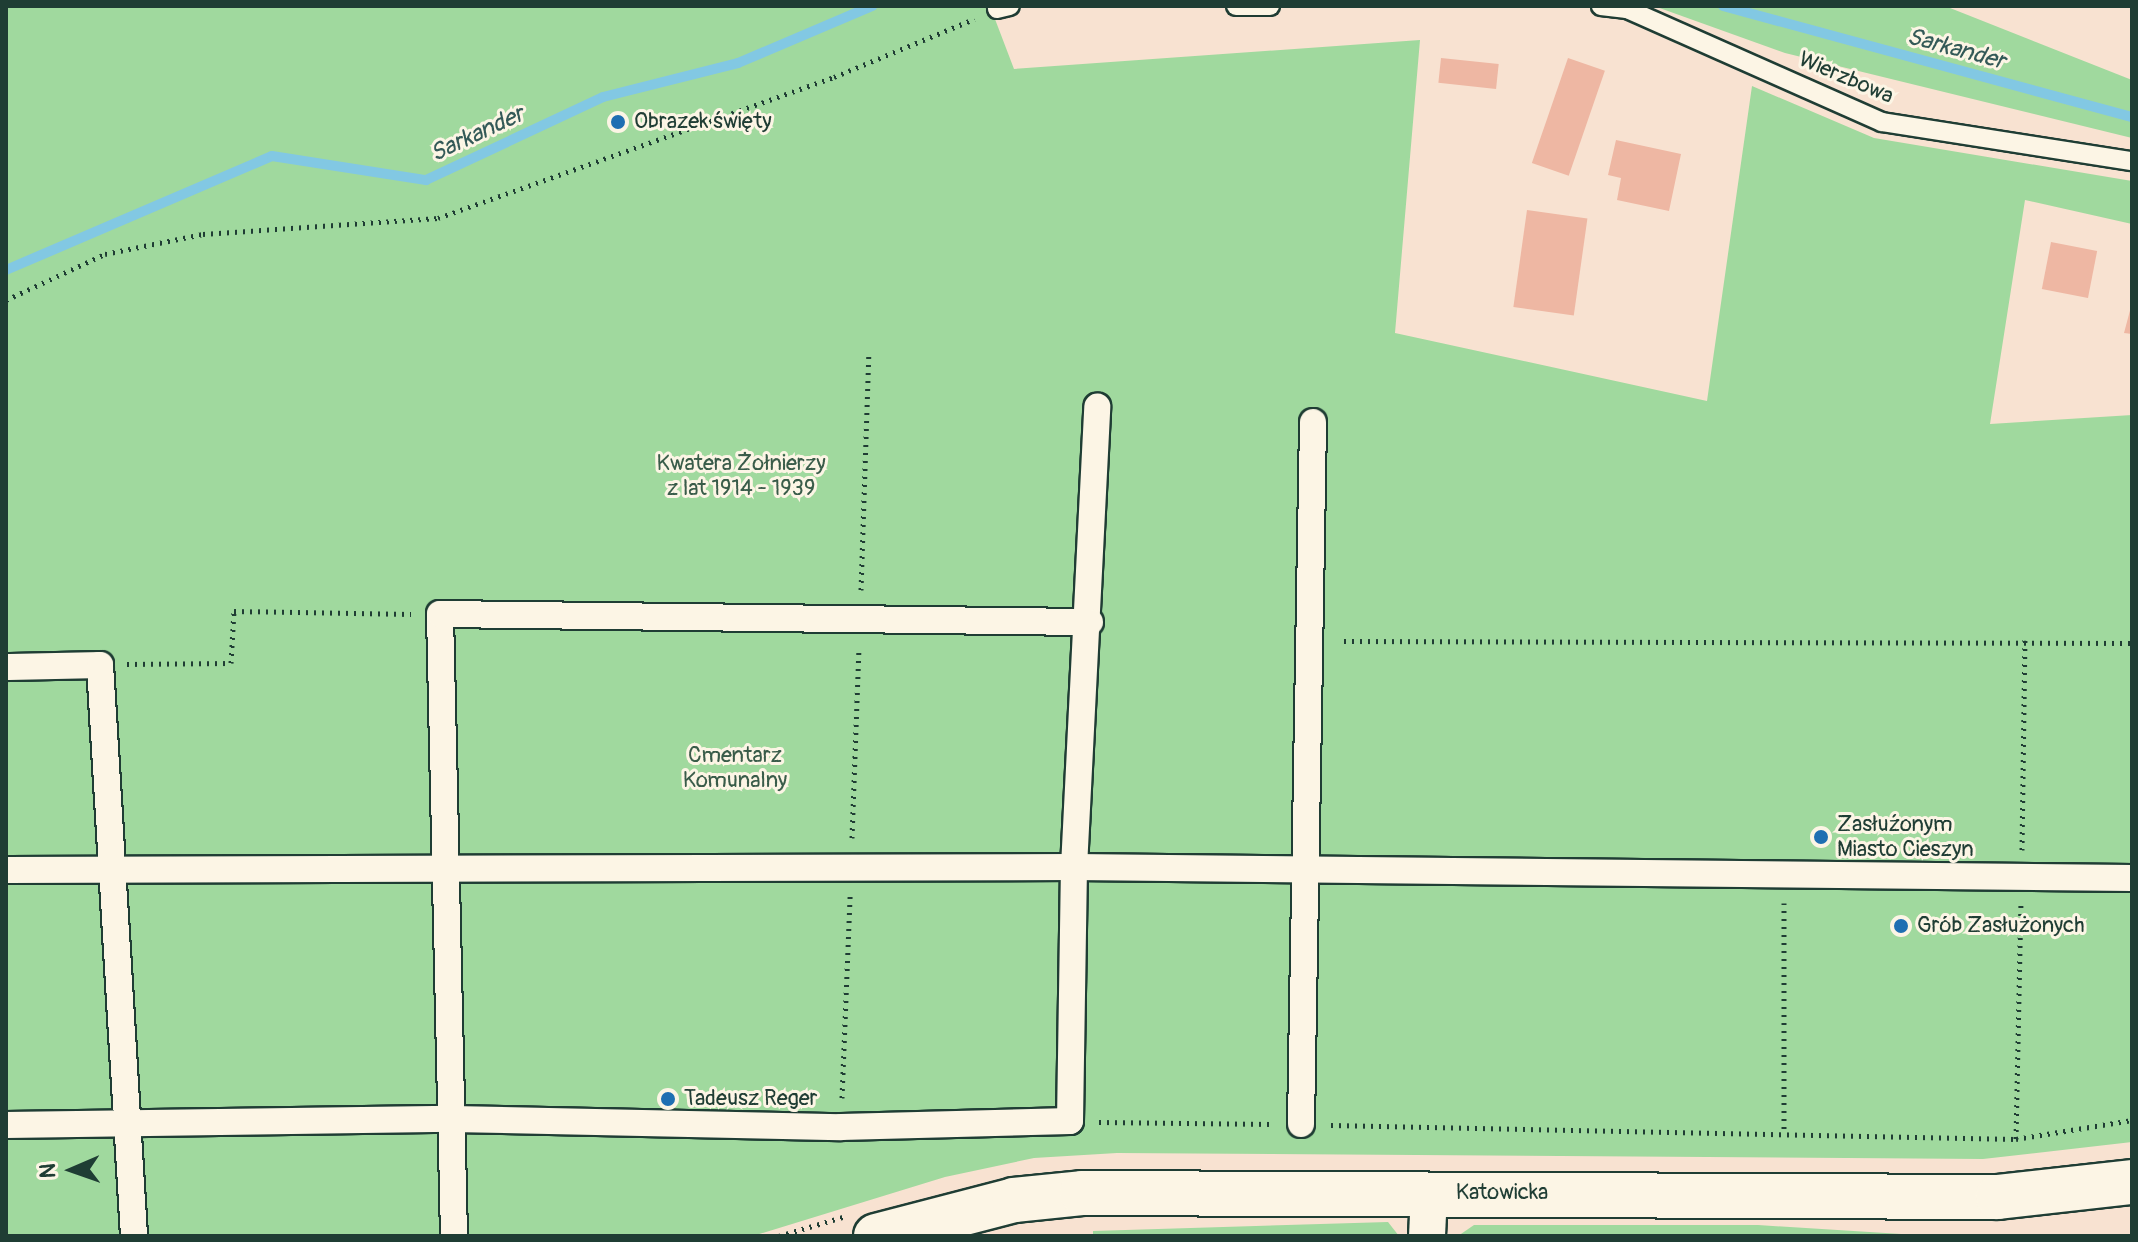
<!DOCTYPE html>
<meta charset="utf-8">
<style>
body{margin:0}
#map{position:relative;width:2138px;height:1242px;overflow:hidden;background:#f8e2d1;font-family:Pangolin,sans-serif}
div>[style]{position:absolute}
.green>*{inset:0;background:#a0d99e}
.stream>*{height:10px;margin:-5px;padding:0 5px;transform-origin:5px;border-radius:5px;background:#82c8e3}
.building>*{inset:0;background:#eeb7a3;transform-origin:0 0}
.path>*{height:5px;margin-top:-2.5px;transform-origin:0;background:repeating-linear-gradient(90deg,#1f3d34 0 2px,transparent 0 8px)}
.roads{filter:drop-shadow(2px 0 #1f3d34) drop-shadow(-2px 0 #1f3d34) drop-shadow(0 2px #1f3d34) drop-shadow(0 -2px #1f3d34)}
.service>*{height:18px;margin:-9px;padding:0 9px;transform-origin:9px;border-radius:9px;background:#fcf5e5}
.pedestrian>*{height:26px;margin:-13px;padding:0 13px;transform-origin:13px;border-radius:13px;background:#fcf5e5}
.minor>*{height:36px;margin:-18px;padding:0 18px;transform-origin:18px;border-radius:18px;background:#fcf5e5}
.tertiary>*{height:44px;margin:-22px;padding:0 22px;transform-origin:22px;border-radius:22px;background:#fcf5e5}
.dots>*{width:22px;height:22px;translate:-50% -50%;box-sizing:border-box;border:4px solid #fcf5e5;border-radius:50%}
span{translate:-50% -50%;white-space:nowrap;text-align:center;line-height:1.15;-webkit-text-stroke:6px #fcf5e5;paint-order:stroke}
.street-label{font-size:22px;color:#1f3d34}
.poi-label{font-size:22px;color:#1f3d34}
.left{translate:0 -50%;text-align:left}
.park-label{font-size:22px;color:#395c49}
.water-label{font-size:24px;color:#335957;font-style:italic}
.frame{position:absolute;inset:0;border:8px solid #1f3d34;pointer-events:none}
.north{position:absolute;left:32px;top:1130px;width:80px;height:80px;-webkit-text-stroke:6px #fcf5e5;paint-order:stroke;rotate:268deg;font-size:22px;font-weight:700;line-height:32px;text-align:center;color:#1f3d34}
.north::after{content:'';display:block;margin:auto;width:28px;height:36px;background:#1f3d34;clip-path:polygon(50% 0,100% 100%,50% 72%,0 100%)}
</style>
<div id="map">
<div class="green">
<i style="clip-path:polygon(6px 6px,990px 6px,1014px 69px,1420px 40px,1395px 333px,1707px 401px,1752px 86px,1874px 138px,2132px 181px,2132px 224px,2025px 200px,1990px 424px,2132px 415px,2132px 1142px,1983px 1159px,1117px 1153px,1034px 1158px,945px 1177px,753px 1236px,6px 1236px)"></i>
<i style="clip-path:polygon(1654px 6px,1945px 6px,2132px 80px,2132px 138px,1785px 53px)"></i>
<i style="clip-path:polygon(1388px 1222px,1399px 1236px,1093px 1236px,1093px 1231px)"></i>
<i style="clip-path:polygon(1474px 1225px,1758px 1225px,1933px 1236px,1458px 1236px)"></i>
</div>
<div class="stream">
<i style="left:1723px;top:6px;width:424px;rotate:15.2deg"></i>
<i style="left:6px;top:270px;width:289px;rotate:-23.2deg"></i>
<i style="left:272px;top:156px;width:156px;rotate:8.9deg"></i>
<i style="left:426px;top:180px;width:195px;rotate:-25.1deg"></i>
<i style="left:603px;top:97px;width:139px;rotate:-14.1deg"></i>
<i style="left:738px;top:63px;width:146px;rotate:-23deg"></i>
</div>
<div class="building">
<i style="left:1441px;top:58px;width:58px;height:25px;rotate:6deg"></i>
<i style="left:1568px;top:58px;width:39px;height:111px;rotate:19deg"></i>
<i style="clip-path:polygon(1616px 140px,1681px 154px,1669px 211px,1617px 200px,1621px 178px,1608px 175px)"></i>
<i style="left:1527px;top:210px;width:61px;height:98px;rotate:8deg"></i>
<i style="left:2051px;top:242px;width:47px;height:48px;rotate:11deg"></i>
<i style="clip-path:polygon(2132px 303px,2132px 334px,2124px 333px)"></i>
</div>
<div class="path">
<i style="left:6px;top:300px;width:109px;rotate:-24.9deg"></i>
<i style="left:105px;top:254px;width:100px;rotate:-11.5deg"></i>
<i style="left:203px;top:234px;width:236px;rotate:-3.9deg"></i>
<i style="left:438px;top:218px;width:420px;rotate:-19.6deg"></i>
<i style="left:834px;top:77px;width:152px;rotate:-22.5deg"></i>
<i style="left:861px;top:590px;width:235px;rotate:-88.1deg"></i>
<i style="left:1344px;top:641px;width:788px;rotate:0.15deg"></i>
<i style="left:127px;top:664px;width:104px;rotate:-0.6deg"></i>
<i style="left:231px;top:663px;width:52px;rotate:-86.7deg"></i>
<i style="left:234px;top:611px;width:177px;rotate:1deg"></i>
<i style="left:852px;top:838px;width:190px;rotate:-87.9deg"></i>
<i style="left:2022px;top:850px;width:212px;rotate:-89.2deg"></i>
<i style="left:1784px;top:903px;width:231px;rotate:90deg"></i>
<i style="left:842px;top:1098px;width:202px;rotate:-87.7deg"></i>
<i style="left:1099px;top:1122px;width:174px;rotate:0.7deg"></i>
<i style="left:1331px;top:1125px;width:685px;rotate:1.17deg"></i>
<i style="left:2016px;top:1139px;width:118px;rotate:-9.3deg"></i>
<i style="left:2016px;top:1139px;width:235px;rotate:-88.8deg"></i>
<i style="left:779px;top:1236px;width:67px;rotate:-16.5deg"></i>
</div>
<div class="roads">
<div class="service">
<i style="left:1236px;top:6px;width:34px"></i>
<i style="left:1601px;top:6px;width:26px;rotate:7deg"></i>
<i style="left:1627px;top:9px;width:279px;rotate:23.9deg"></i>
<i style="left:1882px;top:122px;width:253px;rotate:8.9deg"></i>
<i style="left:997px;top:9px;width:13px;rotate:-13deg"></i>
</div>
<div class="pedestrian">
<i style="left:6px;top:667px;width:94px;rotate:-1.2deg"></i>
<i style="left:100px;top:665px;width:572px;rotate:86.59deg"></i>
<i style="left:6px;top:870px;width:1068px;rotate:-0.16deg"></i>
<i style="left:1074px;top:867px;width:1058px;rotate:0.6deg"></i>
<i style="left:1301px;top:1124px;width:702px;rotate:-89.02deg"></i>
<i style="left:6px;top:1125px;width:446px;rotate:-0.8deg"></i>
<i style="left:452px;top:1119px;width:389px;rotate:1.2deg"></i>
<i style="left:841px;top:1127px;width:229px;rotate:-1.5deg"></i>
<i style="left:1070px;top:1121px;width:254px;rotate:-89.1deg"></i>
<i style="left:1074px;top:867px;width:461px;rotate:-87.1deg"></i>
<i style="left:454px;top:1236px;width:622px;rotate:-91.29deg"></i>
<i style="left:440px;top:614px;width:650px;rotate:0.71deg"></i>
</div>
<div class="minor">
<i style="left:1427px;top:1236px;width:43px;rotate:-87.3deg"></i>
</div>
<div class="tertiary">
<i style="left:876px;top:1236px;width:143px;rotate:-14.6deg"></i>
<i style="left:1014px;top:1200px;width:68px;rotate:-5.9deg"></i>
<i style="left:1082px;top:1193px;width:916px;rotate:0.25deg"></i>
<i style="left:1998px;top:1197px;width:135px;rotate:-6.4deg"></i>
</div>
</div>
<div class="dots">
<i style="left:618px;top:122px;background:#1f6fb2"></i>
<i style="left:1821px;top:837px;background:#1f6fb2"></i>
<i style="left:1901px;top:926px;background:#1f6fb2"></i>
<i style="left:668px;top:1099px;background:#1f6fb2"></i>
</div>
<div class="street-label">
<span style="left:1846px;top:78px;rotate:23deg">Wierzbowa</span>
<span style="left:1502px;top:1193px">Katowicka</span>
</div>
<div class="poi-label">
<span class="left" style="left:634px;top:122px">Obrazek święty</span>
<span class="left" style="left:1837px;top:837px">Zasłuźonym<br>Miasto Cieszyn</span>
<span class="left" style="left:1917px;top:926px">Grób Zasłużonych</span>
<span class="left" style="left:684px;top:1099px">Tadeusz Reger</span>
</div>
<div class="park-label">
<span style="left:741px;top:476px">Kwatera Żołnierzy<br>z lat 1914 - 1939</span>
<span style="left:735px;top:768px">Cmentarz<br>Komunalny</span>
</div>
<div class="water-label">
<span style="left:1956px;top:49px;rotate:15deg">Sarkander</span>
<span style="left:477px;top:134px;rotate:-25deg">Sarkander</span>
</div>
<div class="frame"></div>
<div class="north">N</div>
</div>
